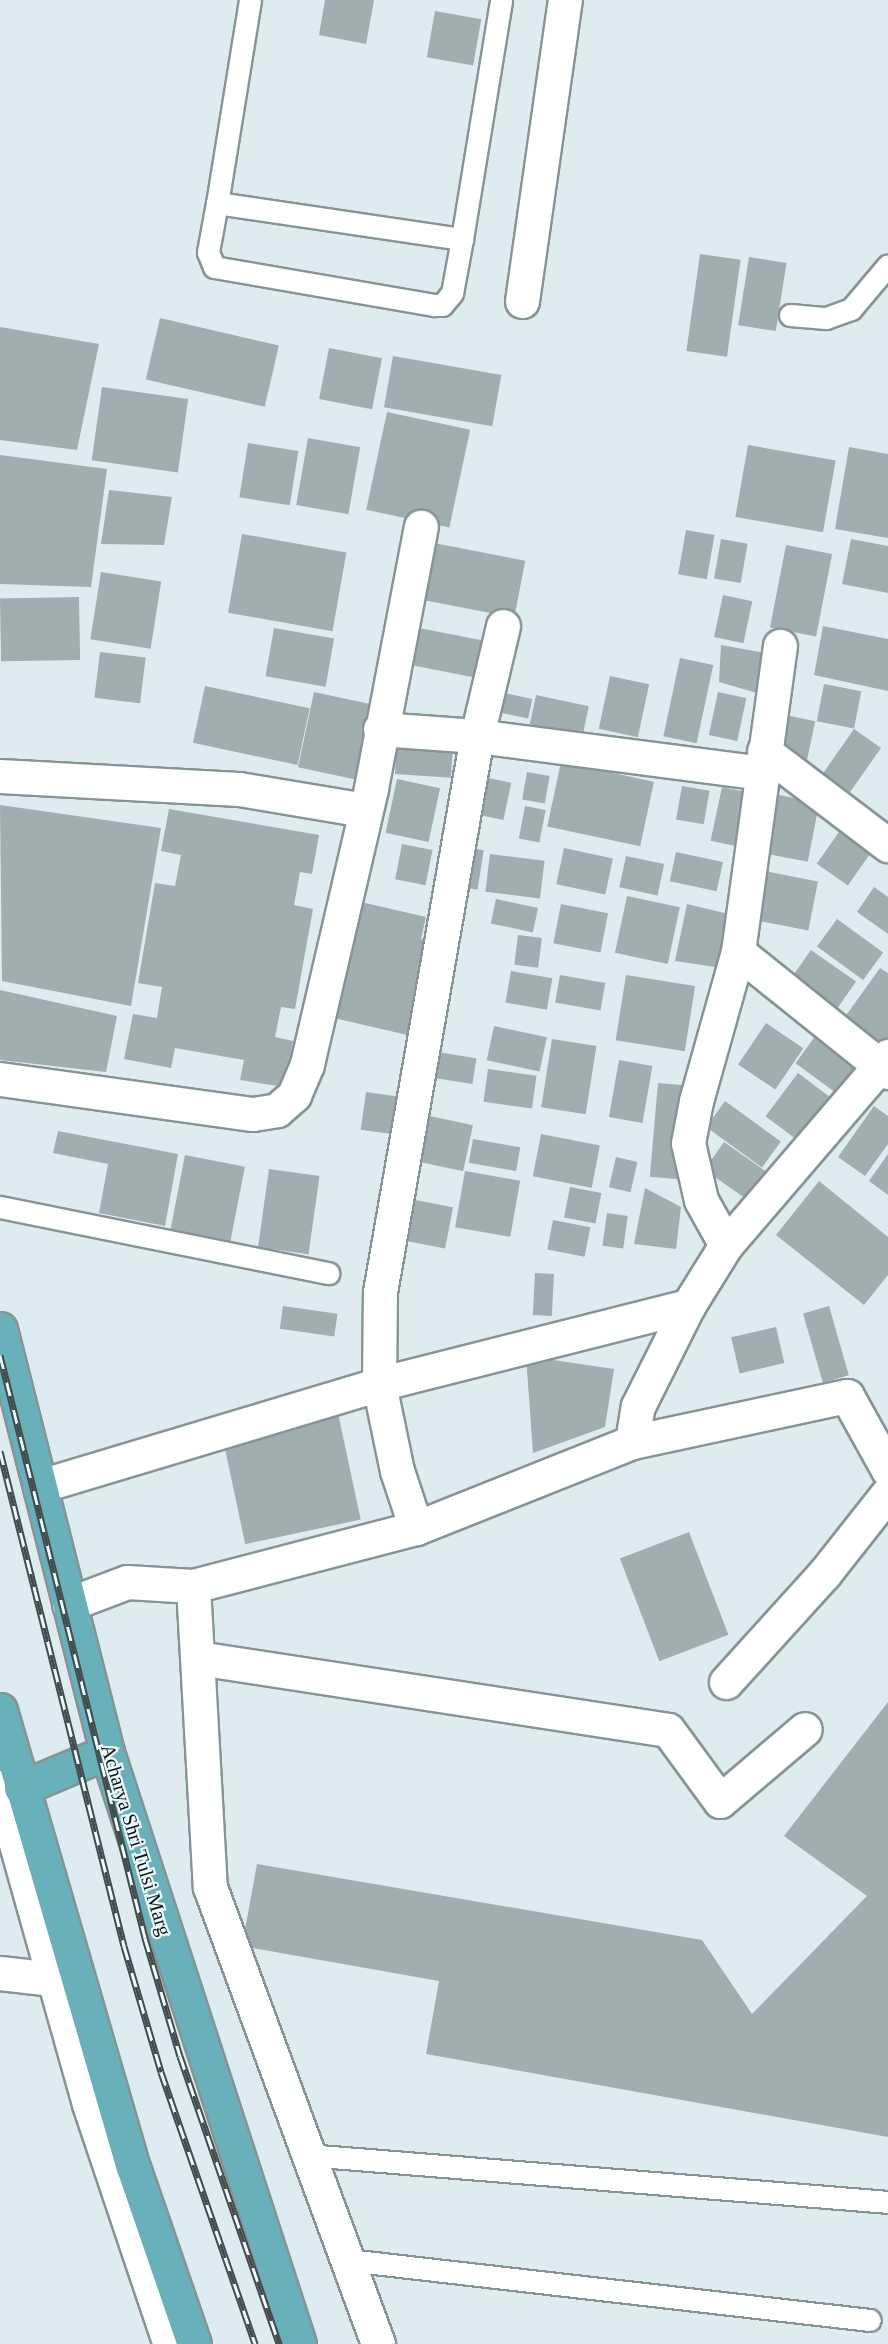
<!DOCTYPE html>
<style>
body{margin:0}
#map{position:relative;width:888px;height:2344px;overflow:hidden;background:#deecef;font-family:Georgia,serif}
div>[style]{position:absolute}
.building>*{inset:0;background:#a0aeb0;transform-origin:0 0}
.roads{filter:drop-shadow(2px 0 #869496) drop-shadow(-2px 0 #869496) drop-shadow(0 2px #869496) drop-shadow(0 -2px #869496)}
.service>*{height:21px;margin:-10.5px;padding:0 10.5px;transform-origin:10.5px;border-radius:10.5px;background:#fff}
.minor>*{height:33px;margin:-16.5px;padding:0 16.5px;transform-origin:16.5px;border-radius:16.5px;background:#fff}
.trunk>*{height:33px;margin:-16.5px;padding:0 16.5px;transform-origin:16.5px;border-radius:16.5px;background:#68b0ba}
.rail>*{height:7px;margin-top:-3.5px;transform-origin:0;background:repeating-linear-gradient(90deg,#ebfafc 0 14px,#444b4d 0 28px);box-sizing:border-box;border-block:2px solid #444b4d}
span{translate:-50% -50%;white-space:nowrap;text-align:center;line-height:1.15;-webkit-text-stroke:4.5px #ebfafc;paint-order:stroke}
.street-label{font-size:20px;color:#0e1314}
</style>
<div id="map">
<div class="building">
<i style="clip-path:polygon(325px 0,374px 0,366px 44px,319px 35px)"></i>
<i style="left:435px;top:11px;width:47px;height:47px;rotate:10deg"></i>
<i style="left:700px;top:254px;width:41px;height:98px;rotate:8deg"></i>
<i style="left:749px;top:257px;width:38px;height:69px;rotate:9deg"></i>
<i style="left:160px;top:318px;width:122px;height:63px;rotate:13deg"></i>
<i style="clip-path:polygon(0 327px,99px 344px,77px 450px,0 440px)"></i>
<i style="left:329px;top:348px;width:54px;height:52px;rotate:11deg"></i>
<i style="left:393px;top:356px;width:110px;height:52px;rotate:10deg"></i>
<i style="left:102px;top:387px;width:87px;height:74px;rotate:8deg"></i>
<i style="left:387px;top:412px;width:85px;height:100px;rotate:12deg"></i>
<i style="left:308px;top:438px;width:53px;height:68px;rotate:10deg"></i>
<i style="left:248px;top:443px;width:51px;height:55px;rotate:9deg"></i>
<i style="left:748px;top:445px;width:89px;height:73px;rotate:10deg"></i>
<i style="clip-path:polygon(849px 447px,888px 454px,888px 538px,835px 529px)"></i>
<i style="clip-path:polygon(0 455px,107px 469px,91px 587px,0 584px)"></i>
<i style="clip-path:polygon(109px 490px,172px 497px,164px 545px,101px 544px)"></i>
<i style="left:686px;top:530px;width:29px;height:45px;rotate:10deg"></i>
<i style="left:242px;top:534px;width:106px;height:80px;rotate:10deg"></i>
<i style="left:721px;top:539px;width:27px;height:40px;rotate:10deg"></i>
<i style="clip-path:polygon(851px 539px,888px 546px,888px 593px,842px 584px)"></i>
<i style="left:434px;top:543px;width:93px;height:58px;rotate:11deg"></i>
<i style="left:786px;top:545px;width:47px;height:84px;rotate:11deg"></i>
<i style="left:101px;top:572px;width:61px;height:68px;rotate:9deg"></i>
<i style="left:723px;top:595px;width:30px;height:43px;rotate:12deg"></i>
<i style="left:79px;top:597px;width:63px;height:79px;rotate:89deg"></i>
<i style="left:409px;top:626px;width:78px;height:38px;rotate:11deg"></i>
<i style="clip-path:polygon(823px 626px,888px 639px,888px 691px,814px 675px)"></i>
<i style="left:274px;top:628px;width:61px;height:49px;rotate:10deg"></i>
<i style="clip-path:polygon(721px 645px,765px 653px,757px 693px,719px 682px)"></i>
<i style="left:100px;top:652px;width:46px;height:46px;rotate:7deg"></i>
<i style="left:680px;top:658px;width:34px;height:80px;rotate:12deg"></i>
<i style="left:610px;top:676px;width:40px;height:54px;rotate:12deg"></i>
<i style="left:824px;top:684px;width:38px;height:38px;rotate:11deg"></i>
<i style="left:205px;top:686px;width:107px;height:58px;rotate:12deg"></i>
<i style="left:314px;top:692px;width:61px;height:77px;rotate:12deg"></i>
<i style="left:718px;top:692px;width:29px;height:44px;rotate:12deg"></i>
<i style="left:504px;top:693px;width:29px;height:20px;rotate:12deg"></i>
<i style="left:536px;top:695px;width:54px;height:30px;rotate:12deg"></i>
<i style="left:781px;top:714px;width:35px;height:39px;rotate:12deg"></i>
<i style="left:854px;top:729px;width:33px;height:57px;rotate:35deg"></i>
<i style="left:397px;top:745px;width:56px;height:29px;rotate:4deg"></i>
<i style="left:561px;top:762px;width:95px;height:66px;rotate:12deg"></i>
<i style="left:527px;top:772px;width:23px;height:28px;rotate:10deg"></i>
<i style="left:479px;top:776px;width:33px;height:38px;rotate:12deg"></i>
<i style="left:397px;top:779px;width:44px;height:55px;rotate:12deg"></i>
<i style="left:682px;top:786px;width:28px;height:34px;rotate:10deg"></i>
<i style="left:722px;top:787px;width:34px;height:55px;rotate:12deg"></i>
<i style="left:779px;top:795px;width:41px;height:60px;rotate:11deg"></i>
<i style="clip-path:polygon(0 805px,161px 828px,131px 1006px,2px 981px)"></i>
<i style="left:525px;top:806px;width:21px;height:33px;rotate:11deg"></i>
<i style="clip-path:polygon(169px 809px,319px 835px,312px 874px,300px 872px,294px 905px,313px 909px,295px 1009px,281px 1007px,275px 1037px,293px 1041px,284px 1087px,240px 1080px,244px 1060px,175px 1048px,171px 1068px,124px 1059px,133px 1014px,157px 1018px,162px 987px,138px 983px,155px 883px,175px 886px,181px 855px,161px 851px)"></i>
<i style="left:846px;top:822px;width:38px;height:51px;rotate:35deg"></i>
<i style="left:402px;top:844px;width:31px;height:36px;rotate:11deg"></i>
<i style="left:464px;top:847px;width:20px;height:40px;rotate:9deg"></i>
<i style="left:564px;top:848px;width:50px;height:37px;rotate:12deg"></i>
<i style="left:676px;top:852px;width:48px;height:30px;rotate:12deg"></i>
<i style="left:490px;top:854px;width:55px;height:38px;rotate:7deg"></i>
<i style="left:626px;top:856px;width:39px;height:32px;rotate:12deg"></i>
<i style="left:759px;top:870px;width:60px;height:50px;rotate:11deg"></i>
<i style="clip-path:polygon(874px 887px,888px 897px,888px 934px,857px 912px)"></i>
<i style="left:627px;top:896px;width:54px;height:58px;rotate:12deg"></i>
<i style="clip-path:polygon(348px 899px,426px 917px,421px 939px,438px 943px,416px 1037px,321px 1015px)"></i>
<i style="left:496px;top:899px;width:43px;height:25px;rotate:12deg"></i>
<i style="left:561px;top:904px;width:48px;height:40px;rotate:11deg"></i>
<i style="clip-path:polygon(687px 904px,737px 916px,722px 968px,675px 961px)"></i>
<i style="left:837px;top:919px;width:57px;height:34px;rotate:36deg"></i>
<i style="left:518px;top:935px;width:24px;height:30px;rotate:7deg"></i>
<i style="left:811px;top:950px;width:55px;height:45px;rotate:35deg"></i>
<i style="clip-path:polygon(880px 968px,888px 973px,888px 1040px,882px 1049px,842px 1021px)"></i>
<i style="left:511px;top:971px;width:42px;height:32px;rotate:10deg"></i>
<i style="left:560px;top:975px;width:46px;height:28px;rotate:10deg"></i>
<i style="left:626px;top:975px;width:70px;height:66px;rotate:9deg"></i>
<i style="clip-path:polygon(0 990px,117px 1016px,106px 1072px,0 1060px)"></i>
<i style="left:766px;top:1023px;width:45px;height:50px;rotate:34deg"></i>
<i style="left:494px;top:1026px;width:54px;height:35px;rotate:12deg"></i>
<i style="left:819px;top:1031px;width:52px;height:40px;rotate:36deg"></i>
<i style="left:552px;top:1039px;width:45px;height:69px;rotate:9deg"></i>
<i style="left:437px;top:1052px;width:40px;height:26px;rotate:9deg"></i>
<i style="left:619px;top:1060px;width:34px;height:58px;rotate:10deg"></i>
<i style="left:488px;top:1069px;width:49px;height:33px;rotate:8deg"></i>
<i style="left:798px;top:1073px;width:44px;height:54px;rotate:37deg"></i>
<i style="left:658px;top:1083px;width:32px;height:94px;rotate:5deg"></i>
<i style="left:366px;top:1092px;width:41px;height:38px;rotate:8deg"></i>
<i style="left:725px;top:1101px;width:69px;height:32px;rotate:36deg"></i>
<i style="clip-path:polygon(874px 1106px,888px 1116px,888px 1144px,865px 1176px,838px 1157px)"></i>
<i style="left:425px;top:1115px;width:49px;height:47px;rotate:12deg"></i>
<i style="clip-path:polygon(58px 1131px,178px 1154px,165px 1226px,99px 1213px,108px 1164px,53px 1153px)"></i>
<i style="left:541px;top:1134px;width:60px;height:43px;rotate:11deg"></i>
<i style="left:473px;top:1139px;width:48px;height:24px;rotate:10deg"></i>
<i style="left:724px;top:1142px;width:54px;height:34px;rotate:35deg"></i>
<i style="clip-path:polygon(888px 1154px,888px 1195px,869px 1181px)"></i>
<i style="left:185px;top:1155px;width:61px;height:81px;rotate:11deg"></i>
<i style="left:616px;top:1157px;width:22px;height:31px;rotate:13deg"></i>
<i style="left:269px;top:1169px;width:51px;height:79px;rotate:8deg"></i>
<i style="left:465px;top:1171px;width:56px;height:57px;rotate:10deg"></i>
<i style="clip-path:polygon(819px 1181px,888px 1237px,888px 1275px,864px 1305px,776px 1235px)"></i>
<i style="left:570px;top:1187px;width:32px;height:31px;rotate:11deg"></i>
<i style="clip-path:polygon(645px 1188px,681px 1207px,676px 1249px,634px 1244px)"></i>
<i style="left:405px;top:1198px;width:49px;height:42px;rotate:11deg"></i>
<i style="left:607px;top:1213px;width:21px;height:33px;rotate:8deg"></i>
<i style="left:553px;top:1220px;width:38px;height:30px;rotate:11deg"></i>
<i style="left:535px;top:1273px;width:19px;height:42px;rotate:3deg"></i>
<i style="left:283px;top:1306px;width:55px;height:23px;rotate:8deg"></i>
<i style="left:829px;top:1306px;width:72px;height:27px;rotate:74deg"></i>
<i style="left:776px;top:1327px;width:37px;height:46px;rotate:77deg"></i>
<i style="clip-path:polygon(526px 1356px,614px 1369px,605px 1427px,533px 1453px)"></i>
<i style="left:338px;top:1413px;width:109px;height:118px;rotate:78deg"></i>
<i style="left:689px;top:1532px;width:110px;height:74px;rotate:69deg"></i>
<i style="clip-path:polygon(888px 1702px,888px 2137px,426px 2054px,439px 1981px,242px 1946px,257px 1864px,702px 1940px,752px 2014px,867px 1896px,784px 1836px)"></i>
</div>
<div class="roads">
<div class="service">
<i style="left:250px;top:0;width:206px;rotate:99.2deg"></i>
<i style="left:217px;top:203px;width:248px;rotate:8.4deg"></i>
<i style="left:462px;top:239px;width:242px;rotate:-80.7deg"></i>
<i style="left:217px;top:203px;width:50px;rotate:100.4deg"></i>
<i style="left:208px;top:252px;width:16px;rotate:68deg"></i>
<i style="left:214px;top:267px;width:224px;rotate:9.8deg"></i>
<i style="left:435px;top:305px;width:7px"></i>
<i style="left:442px;top:305px;width:16px;rotate:-50deg"></i>
<i style="left:452px;top:293px;width:55px;rotate:-79.5deg"></i>
<i style="left:790px;top:315px;width:36px;rotate:5deg"></i>
<i style="left:826px;top:318px;width:27px;rotate:-20deg"></i>
<i style="left:851px;top:309px;width:57px;rotate:-49.9deg"></i>
<i style="left:0;top:1207px;width:335px;rotate:11.4deg"></i>
<i style="left:307px;top:2155px;width:583px;rotate:4.62deg"></i>
<i style="left:348px;top:2260px;width:525px;rotate:6.56deg"></i>
</div>
<div class="minor">
<i style="left:522px;top:301px;width:304px;rotate:-81.9deg"></i>
<i style="left:380px;top:729px;width:97px;rotate:4.1deg"></i>
<i style="left:477px;top:736px;width:285px;rotate:7.4deg"></i>
<i style="left:764px;top:751px;width:156px;rotate:37.2deg"></i>
<i style="left:0;top:776px;width:239px;rotate:3.1deg"></i>
<i style="left:239px;top:789px;width:128px;rotate:9.5deg"></i>
<i style="left:738px;top:952px;width:192px;rotate:38.7deg"></i>
<i style="left:0;top:1079px;width:255px;rotate:7.9deg"></i>
<i style="left:253px;top:1114px;width:24px;rotate:-9deg"></i>
<i style="left:277px;top:1110px;width:23px;rotate:-41deg"></i>
<i style="left:294px;top:1095px;width:34px;rotate:-67deg"></i>
<i style="left:307px;top:1064px;width:283px;rotate:-76.9deg"></i>
<i style="left:371px;top:788px;width:266px;rotate:-79.2deg"></i>
<i style="left:726px;top:1245px;width:51px;rotate:-119.1deg"></i>
<i style="left:701px;top:1200px;width:58px;rotate:-102.8deg"></i>
<i style="left:688px;top:1143px;width:43px;rotate:-79.2deg"></i>
<i style="left:696px;top:1101px;width:155px;rotate:-74.3deg"></i>
<i style="left:738px;top:952px;width:309px;rotate:-82.2deg"></i>
<i style="left:632px;top:1442px;width:36px;rotate:-81deg"></i>
<i style="left:638px;top:1406px;width:112px;rotate:-63.4deg"></i>
<i style="left:688px;top:1306px;width:72px;rotate:-58.1deg"></i>
<i style="left:726px;top:1245px;width:249px;rotate:-49.4deg"></i>
<i style="left:40px;top:1486px;width:354px;rotate:-16.7deg"></i>
<i style="left:379px;top:1384px;width:319px;rotate:-14.2deg"></i>
<i style="left:416px;top:1528px;width:60px;rotate:-108.4deg"></i>
<i style="left:397px;top:1471px;width:89px;rotate:-101.7deg"></i>
<i style="left:379px;top:1384px;width:92px;rotate:-89.4deg"></i>
<i style="left:380px;top:1292px;width:564px;rotate:-80.1deg"></i>
<i style="left:477px;top:736px;width:113px;rotate:-76.7deg"></i>
<i style="left:193px;top:1586px;width:301px;rotate:86.8deg"></i>
<i style="left:210px;top:1887px;width:487px;rotate:69.8deg"></i>
<i style="left:69px;top:1604px;width:62px;rotate:-20.8deg"></i>
<i style="left:127px;top:1582px;width:66px;rotate:3.5deg"></i>
<i style="left:193px;top:1586px;width:230px;rotate:-14.6deg"></i>
<i style="left:416px;top:1528px;width:232px;rotate:-21.7deg"></i>
<i style="left:632px;top:1442px;width:220px;rotate:-12.1deg"></i>
<i style="left:847px;top:1396px;width:85px;rotate:61deg"></i>
<i style="left:198px;top:1658px;width:475px;rotate:8.7deg"></i>
<i style="left:668px;top:1730px;width:88px;rotate:53.8deg"></i>
<i style="left:720px;top:1801px;width:111px;rotate:-40.3deg"></i>
<i style="left:726px;top:1682px;width:146px;rotate:-47.8deg"></i>
<i style="left:824px;top:1574px;width:103px;rotate:-51.7deg"></i>
<i style="left:0;top:1787px;width:329px;rotate:74.3deg"></i>
<i style="left:89px;top:2104px;width:253px;rotate:71.4deg"></i>
<i style="left:0;top:1973px;width:53px;rotate:6.5deg"></i>
</div>
<div class="trunk">
<i style="left:0;top:1329px;width:436px;rotate:75.8deg"></i>
<i style="left:107px;top:1752px;width:622px;rotate:72.03deg"></i>
<i style="left:0;top:1710px;width:476px;rotate:73.8deg"></i>
<i style="left:133px;top:2167px;width:187px;rotate:71deg"></i>
<i style="left:21px;top:1788px;width:93px;rotate:-22.7deg"></i>
</div>
</div>
<div class="rail">
<i style="left:0;top:1355px;width:601px;rotate:76.03deg"></i>
<i style="left:145px;top:1938px;width:123px;rotate:73.5deg"></i>
<i style="left:180px;top:2056px;width:305px;rotate:71deg"></i>
<i style="left:0;top:1451px;width:510px;rotate:75.94deg"></i>
<i style="left:124px;top:1946px;width:131px;rotate:73.6deg"></i>
<i style="left:161px;top:2072px;width:288px;rotate:70.9deg"></i>
</div>
<div class="street-label">
<span style="left:136px;top:1840px;rotate:73deg">Acharya Shri Tulsi Marg</span>
</div>
</div>
